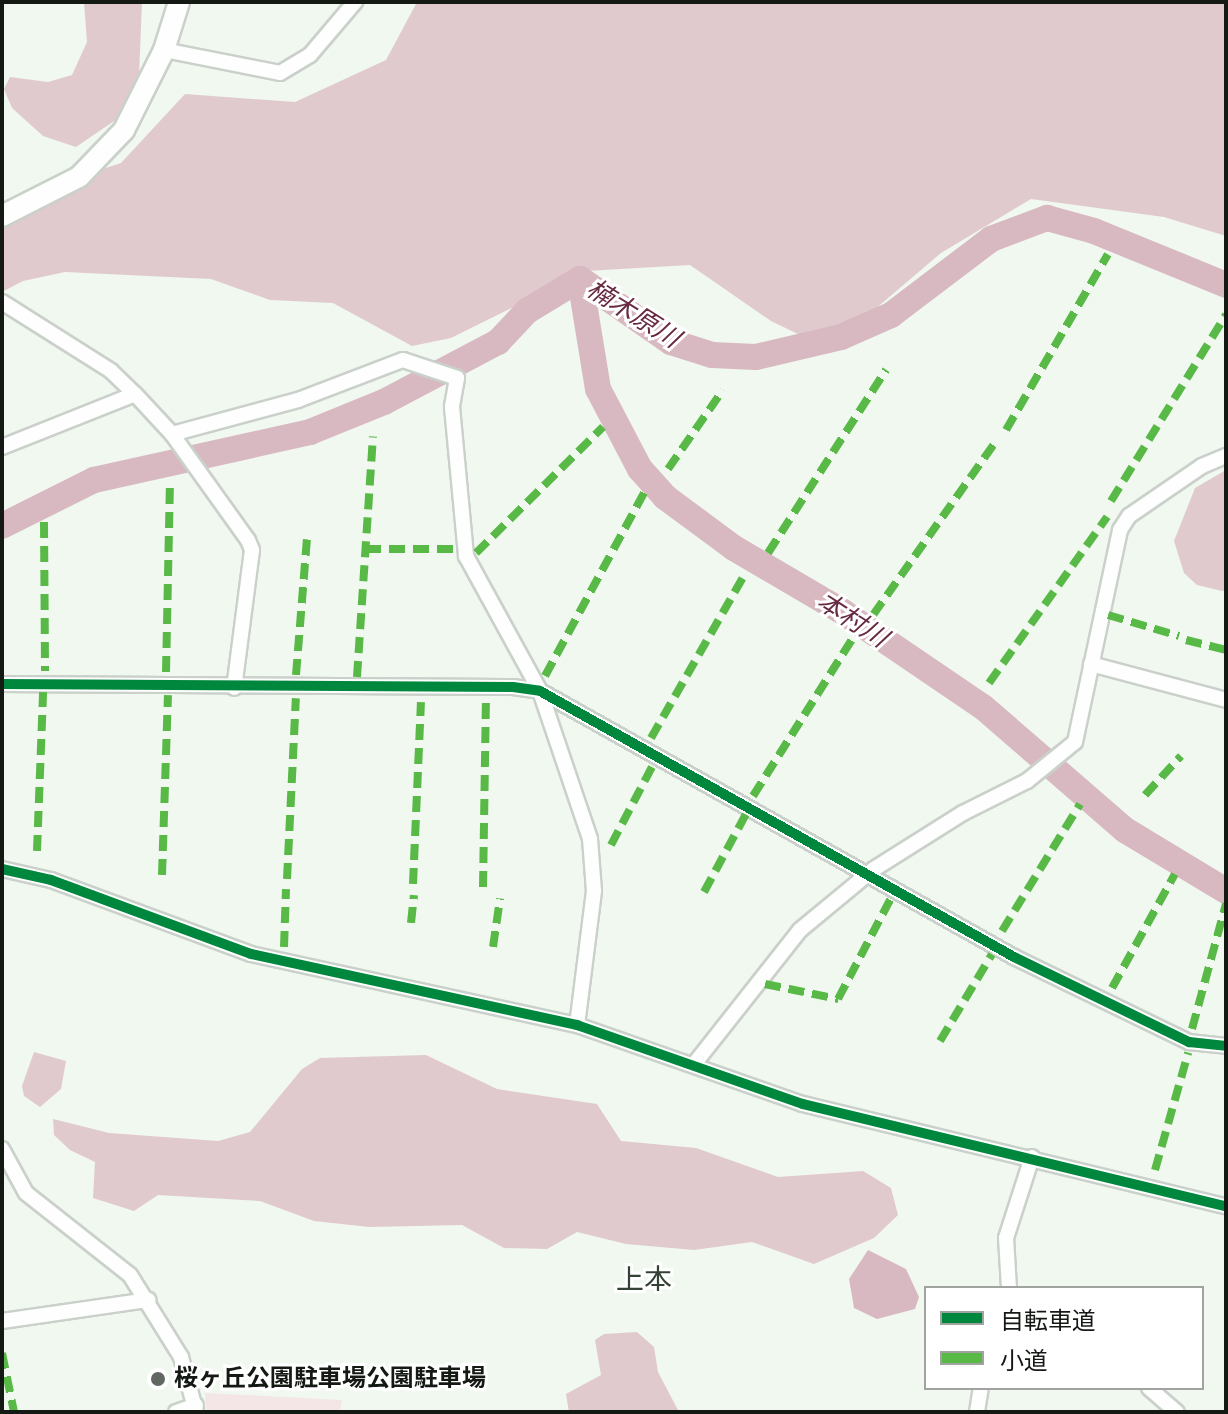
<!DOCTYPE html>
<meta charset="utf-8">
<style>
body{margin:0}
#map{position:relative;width:1228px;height:1414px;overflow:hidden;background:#f0f8f0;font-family:Karla,"Noto Sans JP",sans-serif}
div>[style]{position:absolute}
.green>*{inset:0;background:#f4e5e7}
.forest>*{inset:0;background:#e1cace}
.water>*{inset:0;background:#d9b9c1}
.river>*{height:26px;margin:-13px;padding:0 13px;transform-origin:13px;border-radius:13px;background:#d9b9c1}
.roads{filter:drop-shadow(2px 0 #cad0ca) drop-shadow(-2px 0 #cad0ca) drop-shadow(0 2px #cad0ca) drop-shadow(0 -2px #cad0ca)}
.street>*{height:14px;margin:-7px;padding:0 7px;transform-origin:7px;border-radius:7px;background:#fdfefd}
.secondary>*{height:20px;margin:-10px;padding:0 10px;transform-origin:10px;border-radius:10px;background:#fdfefd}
.quiet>*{height:8px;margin-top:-4px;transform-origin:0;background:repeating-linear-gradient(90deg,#58b947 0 16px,transparent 0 24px)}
.cycleway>*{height:10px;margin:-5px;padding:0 5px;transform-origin:5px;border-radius:5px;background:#00873e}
.dots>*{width:22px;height:22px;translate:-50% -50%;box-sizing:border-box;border:4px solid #fff;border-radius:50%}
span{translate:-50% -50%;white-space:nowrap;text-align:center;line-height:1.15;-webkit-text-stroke:6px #fff;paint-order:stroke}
.poi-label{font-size:24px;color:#141914;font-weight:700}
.left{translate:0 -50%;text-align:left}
.water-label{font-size:26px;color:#672a42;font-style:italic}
.quarter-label{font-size:28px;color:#344135}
.frame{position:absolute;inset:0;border:4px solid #141914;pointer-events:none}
.legend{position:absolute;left:924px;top:1286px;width:280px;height:104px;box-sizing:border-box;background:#fff;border:2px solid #a1a3a1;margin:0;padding:10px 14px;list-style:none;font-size:24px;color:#141914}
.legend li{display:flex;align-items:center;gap:16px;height:40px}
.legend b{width:40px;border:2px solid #a1a3a1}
</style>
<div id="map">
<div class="green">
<i style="clip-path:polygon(205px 1393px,342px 1400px,340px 1412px,206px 1412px)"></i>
</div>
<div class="forest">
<i style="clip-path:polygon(84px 2px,142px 2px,139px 77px,120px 117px,76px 147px,43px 136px,12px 108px,4px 89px,10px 77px,48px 82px,72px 75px,87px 42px)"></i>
<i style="clip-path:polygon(417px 2px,1226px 2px,1226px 236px,1164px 217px,1031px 199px,941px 253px,874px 310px,806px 338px,771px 321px,690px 265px,586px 271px,451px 338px,412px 346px,333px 303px,270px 300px,211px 279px,65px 272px,23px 281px,2px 292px,2px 202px,121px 163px,185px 94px,295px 102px,386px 60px)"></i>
<i style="clip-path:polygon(1226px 470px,1226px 590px,1222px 591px,1197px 585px,1184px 573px,1174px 541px,1195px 488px)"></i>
<i style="clip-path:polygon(34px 1052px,66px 1061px,61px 1089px,40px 1107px,24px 1096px,22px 1086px)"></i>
<i style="clip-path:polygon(426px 1055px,497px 1089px,597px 1104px,621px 1141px,696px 1148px,778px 1177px,863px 1171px,891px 1188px,898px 1215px,874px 1238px,814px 1264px,752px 1242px,694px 1250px,626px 1244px,577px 1232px,547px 1249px,504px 1248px,462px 1225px,369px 1227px,314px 1221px,260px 1201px,158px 1195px,134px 1211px,93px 1198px,95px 1162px,70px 1150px,54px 1135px,53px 1119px,109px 1133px,218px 1141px,250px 1132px,302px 1069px,320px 1058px)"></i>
<i style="clip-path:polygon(637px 1332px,654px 1347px,658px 1372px,679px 1412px,569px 1412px,566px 1394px,601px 1375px,595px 1340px,604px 1334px)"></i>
</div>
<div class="water">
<i style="clip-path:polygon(868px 1250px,906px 1269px,919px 1297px,915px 1309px,877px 1319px,854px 1308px,849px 1279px)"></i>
</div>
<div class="river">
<i style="left:580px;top:279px;width:111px;rotate:80.7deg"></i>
<i style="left:598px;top:389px;width:90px;rotate:62.3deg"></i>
<i style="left:640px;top:469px;width:38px;rotate:48deg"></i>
<i style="left:665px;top:497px;width:86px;rotate:36.5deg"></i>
<i style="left:734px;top:548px;width:126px;rotate:30.4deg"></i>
<i style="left:843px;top:612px;width:169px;rotate:34.2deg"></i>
<i style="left:983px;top:707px;width:188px;rotate:40.9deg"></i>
<i style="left:1125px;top:830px;width:118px;rotate:31.1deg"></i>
<i style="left:580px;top:279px;width:111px;rotate:34.7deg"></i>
<i style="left:671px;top:342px;width:43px;rotate:17.6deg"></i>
<i style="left:712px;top:355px;width:44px;rotate:2.6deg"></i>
<i style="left:756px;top:357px;width:87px;rotate:-13.2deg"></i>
<i style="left:841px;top:337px;width:55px;rotate:-23.7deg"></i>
<i style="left:891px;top:315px;width:126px;rotate:-37.2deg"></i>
<i style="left:991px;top:239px;width:60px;rotate:-20.6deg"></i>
<i style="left:1047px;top:218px;width:49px;rotate:15.5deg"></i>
<i style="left:1094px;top:231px;width:143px;rotate:22.2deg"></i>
<i style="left:2px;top:526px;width:103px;rotate:-26.6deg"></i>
<i style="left:94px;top:480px;width:221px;rotate:-12.5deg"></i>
<i style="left:310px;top:432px;width:80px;rotate:-22.1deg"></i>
<i style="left:384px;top:402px;width:129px;rotate:-27.8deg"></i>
<i style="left:498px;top:342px;width:42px;rotate:-46.9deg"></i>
<i style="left:527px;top:311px;width:62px;rotate:-31.1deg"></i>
</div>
<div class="roads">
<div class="street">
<i style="left:164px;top:50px;width:118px;rotate:11.2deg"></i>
<i style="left:280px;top:73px;width:35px;rotate:-31deg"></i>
<i style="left:310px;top:55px;width:70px;rotate:-49.7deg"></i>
<i style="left:2px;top:302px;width:129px;rotate:32.3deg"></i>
<i style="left:111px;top:371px;width:33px;rotate:44deg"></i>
<i style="left:135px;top:394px;width:54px;rotate:47.2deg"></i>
<i style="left:172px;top:434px;width:130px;rotate:54.4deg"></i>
<i style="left:248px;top:540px;width:11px;rotate:68deg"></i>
<i style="left:252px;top:550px;width:139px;rotate:97.4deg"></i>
<i style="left:172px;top:434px;width:131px;rotate:-15.1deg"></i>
<i style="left:298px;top:400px;width:112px;rotate:-20.9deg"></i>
<i style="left:403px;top:360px;width:57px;rotate:18.4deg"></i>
<i style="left:457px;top:378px;width:29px;rotate:100deg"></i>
<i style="left:452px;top:407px;width:150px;rotate:84.6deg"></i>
<i style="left:466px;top:556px;width:154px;rotate:61.3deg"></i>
<i style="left:540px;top:691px;width:156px;rotate:71.3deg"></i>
<i style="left:590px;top:839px;width:52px;rotate:85.6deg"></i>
<i style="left:594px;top:891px;width:135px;rotate:97.2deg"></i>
<i style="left:2px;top:447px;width:143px;rotate:-21.7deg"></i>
<i style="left:1091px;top:664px;width:140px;rotate:14.9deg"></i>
<i style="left:2px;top:684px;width:511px;rotate:0.34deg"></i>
<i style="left:513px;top:687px;width:27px;rotate:8deg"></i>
<i style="left:540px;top:691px;width:544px;rotate:29.3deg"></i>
<i style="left:1014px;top:957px;width:195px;rotate:25.9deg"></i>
<i style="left:1189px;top:1042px;width:37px;rotate:6deg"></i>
<i style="left:2px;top:869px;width:50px;rotate:12.7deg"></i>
<i style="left:51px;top:880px;width:213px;rotate:20.3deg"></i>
<i style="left:251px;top:954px;width:334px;rotate:12.3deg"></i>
<i style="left:577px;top:1025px;width:239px;rotate:19.3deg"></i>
<i style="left:803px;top:1104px;width:435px;rotate:13.6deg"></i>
<i style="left:695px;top:1063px;width:169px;rotate:-51.7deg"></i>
<i style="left:800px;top:930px;width:96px;rotate:-39.5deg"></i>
<i style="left:874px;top:869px;width:105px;rotate:-32.2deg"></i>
<i style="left:963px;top:813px;width:72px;rotate:-26.6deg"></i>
<i style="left:1027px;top:781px;width:62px;rotate:-39.1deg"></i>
<i style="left:1075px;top:742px;width:217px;rotate:-78deg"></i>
<i style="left:1120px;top:530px;width:17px;rotate:-57deg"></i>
<i style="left:1129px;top:516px;width:88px;rotate:-34.4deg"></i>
<i style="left:1202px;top:466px;width:26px;rotate:-23deg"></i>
<i style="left:2px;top:1149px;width:50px;rotate:61.4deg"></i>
<i style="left:26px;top:1193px;width:132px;rotate:38.3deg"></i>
<i style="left:130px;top:1275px;width:97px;rotate:58.1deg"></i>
<i style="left:181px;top:1357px;width:57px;rotate:74.7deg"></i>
<i style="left:1009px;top:1288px;width:50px;rotate:-93.4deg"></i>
<i style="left:1006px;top:1238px;width:85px;rotate:-72.2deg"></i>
<i style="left:2px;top:1321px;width:148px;rotate:-8.2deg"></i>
<i style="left:1149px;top:1388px;width:37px;rotate:41deg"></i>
<i style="left:176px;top:1412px;width:21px;rotate:-19deg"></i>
<i style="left:977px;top:1412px;width:24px;rotate:-81deg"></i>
</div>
<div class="secondary">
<i style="left:2px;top:216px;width:86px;rotate:-26.9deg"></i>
<i style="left:79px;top:177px;width:65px;rotate:-46.2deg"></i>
<i style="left:124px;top:130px;width:89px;rotate:-63.4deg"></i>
<i style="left:164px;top:50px;width:50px;rotate:-72.6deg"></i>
</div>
</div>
<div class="quiet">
<i style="left:1006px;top:430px;width:203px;rotate:-59.9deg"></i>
<i style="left:668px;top:469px;width:96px;rotate:-55.2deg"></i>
<i style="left:1111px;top:501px;width:219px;rotate:-58.3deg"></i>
<i style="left:44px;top:522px;width:149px;rotate:89.6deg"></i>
<i style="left:365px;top:549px;width:91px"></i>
<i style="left:476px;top:553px;width:179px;rotate:-44.8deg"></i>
<i style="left:768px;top:553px;width:218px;rotate:-57.2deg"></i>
<i style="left:873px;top:615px;width:211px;rotate:-54.7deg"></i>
<i style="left:1108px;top:615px;width:74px;rotate:16.5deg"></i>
<i style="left:1186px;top:640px;width:41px;rotate:14deg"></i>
<i style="left:166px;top:672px;width:190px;rotate:-88.8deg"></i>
<i style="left:296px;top:675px;width:136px;rotate:-85.4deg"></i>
<i style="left:545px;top:676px;width:213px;rotate:-61.6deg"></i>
<i style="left:357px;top:677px;width:241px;rotate:-86.2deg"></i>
<i style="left:989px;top:683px;width:204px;rotate:-54.6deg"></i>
<i style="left:651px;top:738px;width:191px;rotate:-60.2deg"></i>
<i style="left:1145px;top:795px;width:53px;rotate:-47.3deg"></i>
<i style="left:753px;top:796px;width:189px;rotate:-57.7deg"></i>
<i style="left:611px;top:845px;width:93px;rotate:-62.3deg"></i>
<i style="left:37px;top:851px;width:159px;rotate:-87.8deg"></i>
<i style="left:162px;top:875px;width:180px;rotate:-88.1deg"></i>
<i style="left:287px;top:879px;width:181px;rotate:-87.2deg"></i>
<i style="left:413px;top:884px;width:182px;rotate:-87.5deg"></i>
<i style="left:483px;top:887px;width:184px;rotate:-89.1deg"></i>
<i style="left:704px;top:892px;width:89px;rotate:-61.7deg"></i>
<i style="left:411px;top:923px;width:28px;rotate:-84deg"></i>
<i style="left:1002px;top:931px;width:149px;rotate:-58.4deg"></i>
<i style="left:284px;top:947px;width:58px;rotate:-88deg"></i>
<i style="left:493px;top:947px;width:49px;rotate:-81.7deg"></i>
<i style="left:765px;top:984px;width:75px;rotate:11.6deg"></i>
<i style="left:838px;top:999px;width:114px;rotate:-62.3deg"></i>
<i style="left:1112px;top:988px;width:130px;rotate:-61.1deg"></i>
<i style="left:1192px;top:1029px;width:130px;rotate:-74.8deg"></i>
<i style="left:940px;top:1041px;width:101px;rotate:-59.1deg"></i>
<i style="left:1155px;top:1170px;width:122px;rotate:-74.2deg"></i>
<i style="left:2px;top:1353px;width:60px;rotate:78.5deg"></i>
</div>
<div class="cycleway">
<i style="left:2px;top:684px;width:511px;rotate:0.34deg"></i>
<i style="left:513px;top:687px;width:27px;rotate:8deg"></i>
<i style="left:540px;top:691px;width:544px;rotate:29.3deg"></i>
<i style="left:1014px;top:957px;width:195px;rotate:25.9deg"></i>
<i style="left:1189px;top:1042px;width:37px;rotate:6deg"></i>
<i style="left:2px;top:869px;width:50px;rotate:12.7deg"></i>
<i style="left:51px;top:880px;width:213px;rotate:20.3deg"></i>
<i style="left:251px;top:954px;width:334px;rotate:12.3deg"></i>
<i style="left:577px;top:1025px;width:239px;rotate:19.3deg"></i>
<i style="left:803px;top:1104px;width:435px;rotate:13.6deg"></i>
</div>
<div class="dots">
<i style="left:158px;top:1379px;background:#616761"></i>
</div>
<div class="poi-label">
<span class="left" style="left:174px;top:1379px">桜ヶ丘公園駐車場公園駐車場</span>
</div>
<div class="water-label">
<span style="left:633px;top:314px;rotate:32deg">楠木原川</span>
<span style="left:852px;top:620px;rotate:33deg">本村川</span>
</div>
<div class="quarter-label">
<span style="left:644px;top:1280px">上本</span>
</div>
<div class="frame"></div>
<ul class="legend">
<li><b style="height:10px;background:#00873e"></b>自転車道</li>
<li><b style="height:10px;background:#58b947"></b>小道</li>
</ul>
</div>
